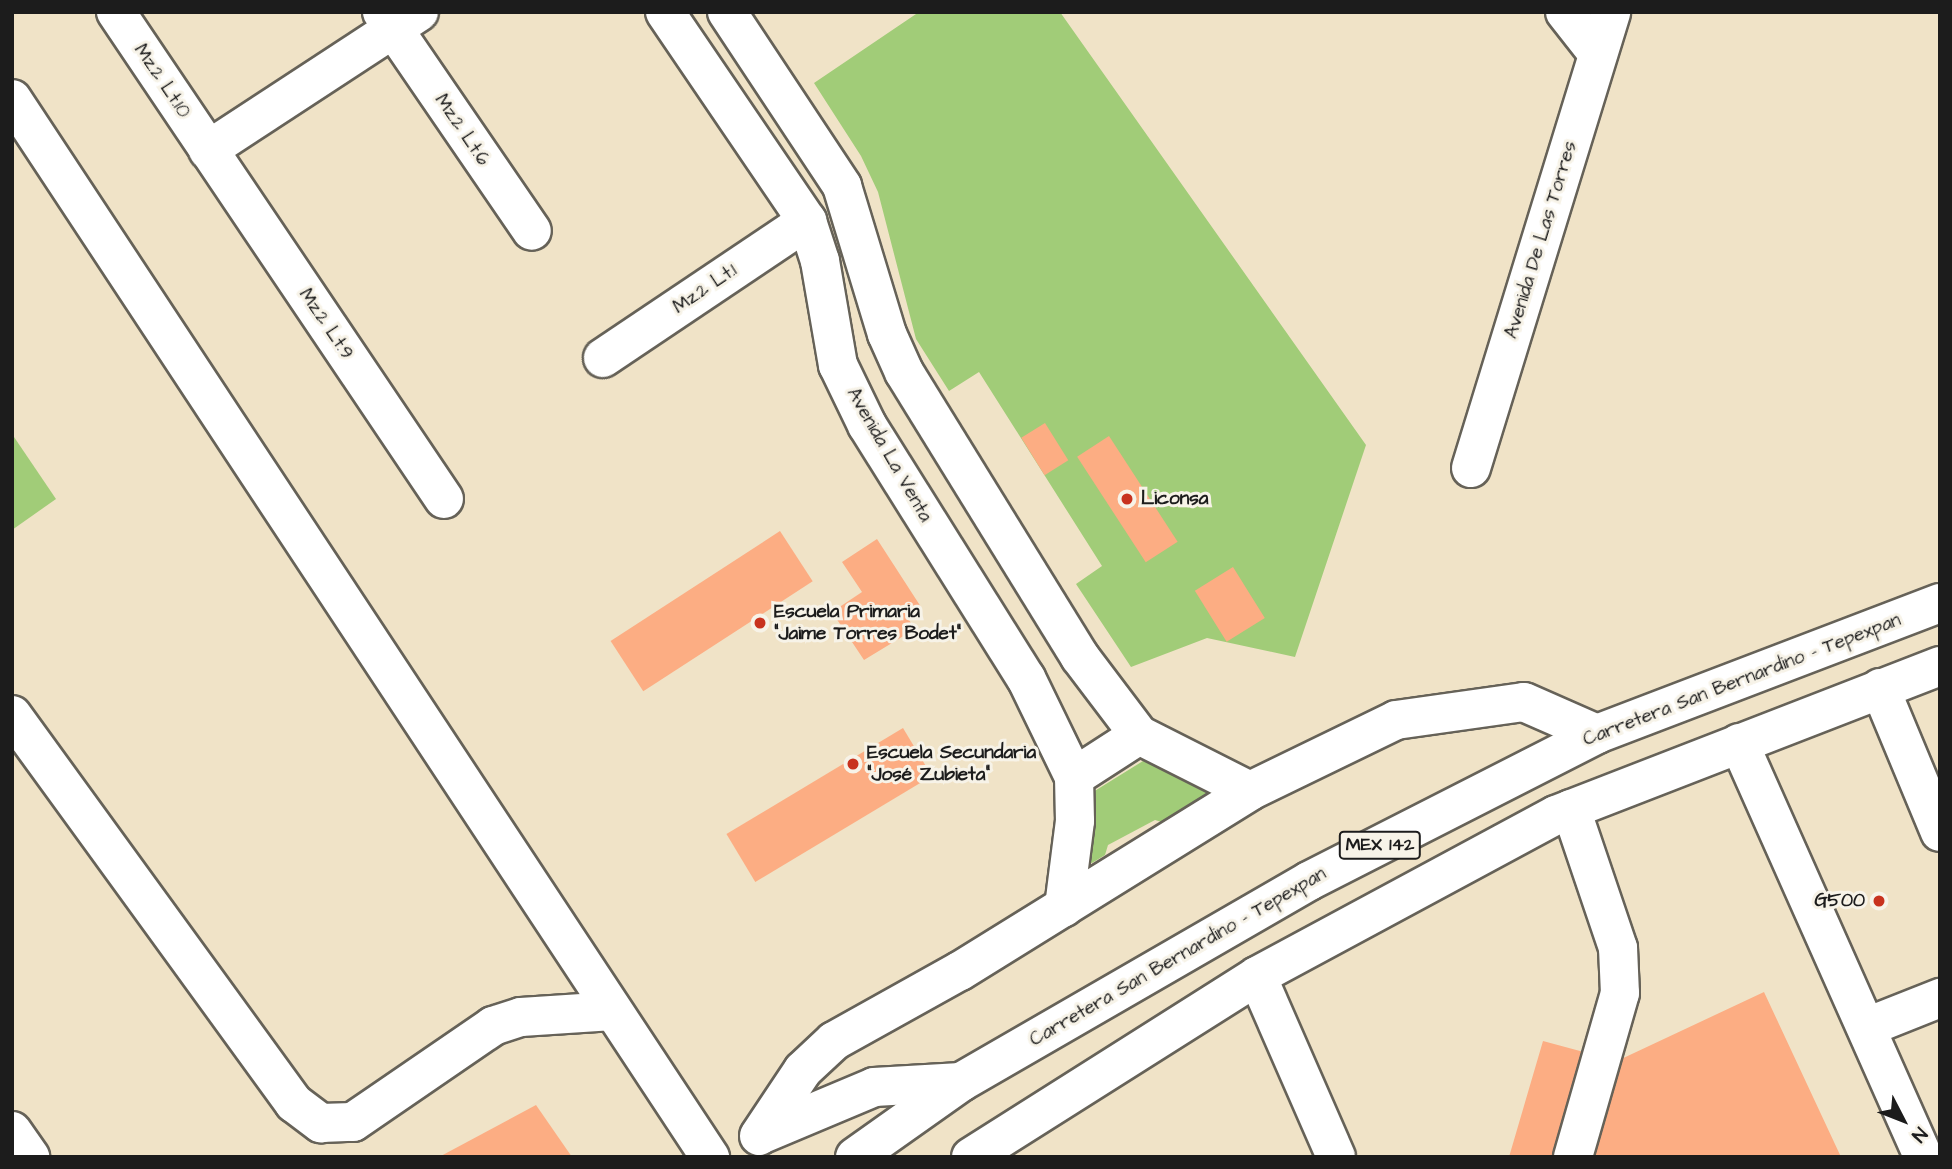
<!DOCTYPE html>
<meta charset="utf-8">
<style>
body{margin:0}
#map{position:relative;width:1952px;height:1169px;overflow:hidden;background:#f0e3c7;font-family:"Architects Daughter",sans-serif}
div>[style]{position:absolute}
.green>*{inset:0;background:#a1cc78}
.building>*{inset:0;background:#fcad83;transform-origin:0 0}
.roads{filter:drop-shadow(2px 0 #666258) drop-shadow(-2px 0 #666258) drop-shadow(0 2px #666258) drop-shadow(0 -2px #666258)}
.minor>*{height:38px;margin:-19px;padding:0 19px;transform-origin:19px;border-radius:19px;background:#fff}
.highway>*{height:38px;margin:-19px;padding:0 19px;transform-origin:19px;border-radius:19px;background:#fff}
.dots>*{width:19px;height:19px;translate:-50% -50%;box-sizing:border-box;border:4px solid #f7f3e8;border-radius:50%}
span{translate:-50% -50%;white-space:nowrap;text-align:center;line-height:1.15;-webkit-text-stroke:6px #f7f3e8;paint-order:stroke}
.shield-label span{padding:2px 5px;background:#f7f3e8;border:2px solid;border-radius:5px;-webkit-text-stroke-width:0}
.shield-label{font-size:18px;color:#1c1c1c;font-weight:700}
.street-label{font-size:19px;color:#1c1c1c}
.poi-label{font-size:19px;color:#1c1c1c;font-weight:700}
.left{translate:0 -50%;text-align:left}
.right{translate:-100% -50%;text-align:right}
.frame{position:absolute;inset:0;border:14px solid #1c1c1c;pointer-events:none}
.north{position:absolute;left:1868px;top:1085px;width:70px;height:70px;-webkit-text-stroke:5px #f7f3e8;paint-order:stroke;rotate:132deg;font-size:19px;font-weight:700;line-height:28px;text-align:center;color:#1c1c1c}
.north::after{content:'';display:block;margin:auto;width:24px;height:32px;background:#1c1c1c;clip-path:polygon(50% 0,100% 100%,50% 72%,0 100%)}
</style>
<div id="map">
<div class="green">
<i style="clip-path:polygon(919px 12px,1060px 12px,1366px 445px,1295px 657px,1207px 638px,1131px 667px,1076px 584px,1102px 566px,979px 372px,949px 391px,916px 339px,878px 192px,861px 156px,814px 83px)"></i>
<i style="clip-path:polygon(12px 434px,56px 499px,12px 530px)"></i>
<i style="clip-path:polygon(1143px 761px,1153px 762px,1213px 795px,1165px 823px,1155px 820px,1108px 845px,1105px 855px,1092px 863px,1086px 862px,1093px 792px)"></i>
</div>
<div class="building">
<i style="left:1045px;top:423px;width:44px;height:28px;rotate:58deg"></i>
<i style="left:1109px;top:436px;width:126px;height:38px;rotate:57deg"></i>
<i style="left:780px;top:531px;width:60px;height:202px;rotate:57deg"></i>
<i style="clip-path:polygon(877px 539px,921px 607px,907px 617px,915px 629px,864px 660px,832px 612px,862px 592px,842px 562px)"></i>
<i style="left:1233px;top:567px;width:60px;height:45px;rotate:58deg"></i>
<i style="left:903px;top:728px;width:56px;height:206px;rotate:59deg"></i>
<i style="clip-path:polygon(1764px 992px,1841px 1157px,1509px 1157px,1543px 1041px,1617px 1061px)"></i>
<i style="clip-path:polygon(536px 1105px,572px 1157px,439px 1157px)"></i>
</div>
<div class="roads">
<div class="minor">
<i style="left:116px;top:12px;width:587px;rotate:56.04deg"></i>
<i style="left:382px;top:12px;width:265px;rotate:55.6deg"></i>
<i style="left:665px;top:12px;width:253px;rotate:55.8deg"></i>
<i style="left:807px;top:221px;width:42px;rotate:72deg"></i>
<i style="left:820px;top:261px;width:106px;rotate:80.2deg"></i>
<i style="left:838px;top:365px;width:67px;rotate:64.2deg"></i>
<i style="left:867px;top:425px;width:299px;rotate:57.9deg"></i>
<i style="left:1026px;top:678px;width:110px;rotate:64.1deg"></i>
<i style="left:1074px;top:777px;width:44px;rotate:88.7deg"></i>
<i style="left:1075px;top:821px;width:87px;rotate:97.3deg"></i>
<i style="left:727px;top:12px;width:209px;rotate:56.5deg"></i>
<i style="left:842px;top:186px;width:155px;rotate:73.1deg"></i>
<i style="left:887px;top:334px;width:42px;rotate:65.9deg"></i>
<i style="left:904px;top:372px;width:335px;rotate:58.3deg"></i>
<i style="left:1080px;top:657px;width:98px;rotate:52.9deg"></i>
<i style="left:1139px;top:735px;width:124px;rotate:26.8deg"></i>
<i style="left:1565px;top:12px;width:53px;rotate:51.8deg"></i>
<i style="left:12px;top:99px;width:1268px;rotate:56.59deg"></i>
<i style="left:208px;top:150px;width:252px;rotate:-33.2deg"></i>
<i style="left:603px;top:358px;width:246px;rotate:-33.9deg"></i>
<i style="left:1471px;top:468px;width:477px;rotate:-72.9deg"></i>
<i style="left:1880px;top:688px;width:156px;rotate:67.4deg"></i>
<i style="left:12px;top:715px;width:480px;rotate:54deg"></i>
<i style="left:294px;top:1103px;width:34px;rotate:37deg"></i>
<i style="left:321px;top:1123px;width:32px;rotate:-2deg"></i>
<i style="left:353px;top:1122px;width:170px;rotate:-34.4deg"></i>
<i style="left:493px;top:1026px;width:29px;rotate:-18deg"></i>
<i style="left:521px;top:1017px;width:92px;rotate:-3.7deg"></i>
<i style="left:1739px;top:743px;width:453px;rotate:66deg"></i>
<i style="left:1074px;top:777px;width:77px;rotate:-32.9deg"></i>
<i style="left:1571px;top:809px;width:147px;rotate:71.3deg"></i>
<i style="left:1618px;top:948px;width:45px;rotate:87.5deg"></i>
<i style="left:1620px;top:993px;width:171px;rotate:106deg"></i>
<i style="left:1257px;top:976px;width:197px;rotate:66.4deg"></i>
<i style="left:1867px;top:1027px;width:79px;rotate:-21.7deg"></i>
<i style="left:12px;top:1131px;width:32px;rotate:55deg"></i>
<i style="left:760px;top:1135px;width:124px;rotate:-22.8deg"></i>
<i style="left:874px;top:1087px;width:87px;rotate:-3.3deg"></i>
<i style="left:759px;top:1136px;width:79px;rotate:-56.3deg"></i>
<i style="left:803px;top:1070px;width:42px;rotate:-43.1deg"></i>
<i style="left:834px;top:1041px;width:144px;rotate:-29.1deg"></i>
<i style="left:960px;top:971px;width:341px;rotate:-31.8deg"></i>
<i style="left:1250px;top:791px;width:162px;rotate:-25.9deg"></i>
<i style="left:1396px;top:720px;width:129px;rotate:-8deg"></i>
<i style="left:1524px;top:702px;width:80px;rotate:23.7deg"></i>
</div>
<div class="highway">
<i style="left:855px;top:1157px;width:130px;rotate:-35.3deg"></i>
<i style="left:961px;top:1082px;width:402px;rotate:-30deg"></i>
<i style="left:1309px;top:881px;width:323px;rotate:-27deg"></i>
<i style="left:1597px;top:734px;width:367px;rotate:-20.9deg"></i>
<i style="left:971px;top:1157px;width:338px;rotate:-32.3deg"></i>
<i style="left:1257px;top:976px;width:340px;rotate:-28.3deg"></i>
<i style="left:1556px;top:815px;width:412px;rotate:-21.2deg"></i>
</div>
</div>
<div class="dots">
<i style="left:1127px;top:499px;background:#c8321e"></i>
<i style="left:760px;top:623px;background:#c8321e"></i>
<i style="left:853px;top:764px;background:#c8321e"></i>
<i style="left:1879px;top:901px;background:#c8321e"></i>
</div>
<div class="shield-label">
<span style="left:1380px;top:845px">MEX 142</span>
</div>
<div class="street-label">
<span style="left:162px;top:81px;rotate:56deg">Mz.2 Lt.10</span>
<span style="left:462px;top:130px;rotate:56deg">Mz.2 Lt.6</span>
<span style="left:1541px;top:240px;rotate:-73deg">Avenida De Las Torres</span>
<span style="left:705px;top:289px;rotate:-34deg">Mz.2 Lt.1</span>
<span style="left:326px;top:324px;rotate:56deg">Mz.2 Lt.9</span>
<span style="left:889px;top:455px;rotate:60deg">Avenida La Venta</span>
<span style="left:1742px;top:680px;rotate:-21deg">Carretera San Bernardino - Tepexpan</span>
<span style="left:1178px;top:957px;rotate:-30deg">Carretera San Bernardino - Tepexpan</span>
</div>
<div class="poi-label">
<span class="left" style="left:1141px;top:499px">Liconsa</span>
<span class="left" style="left:774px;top:623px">Escuela Primaria<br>"Jaime Torres Bodet"</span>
<span class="left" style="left:867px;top:764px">Escuela Secundaria<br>"José Zubieta"</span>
<span class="right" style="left:1865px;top:901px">G500</span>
</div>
<div class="frame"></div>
<div class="north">N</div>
</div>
